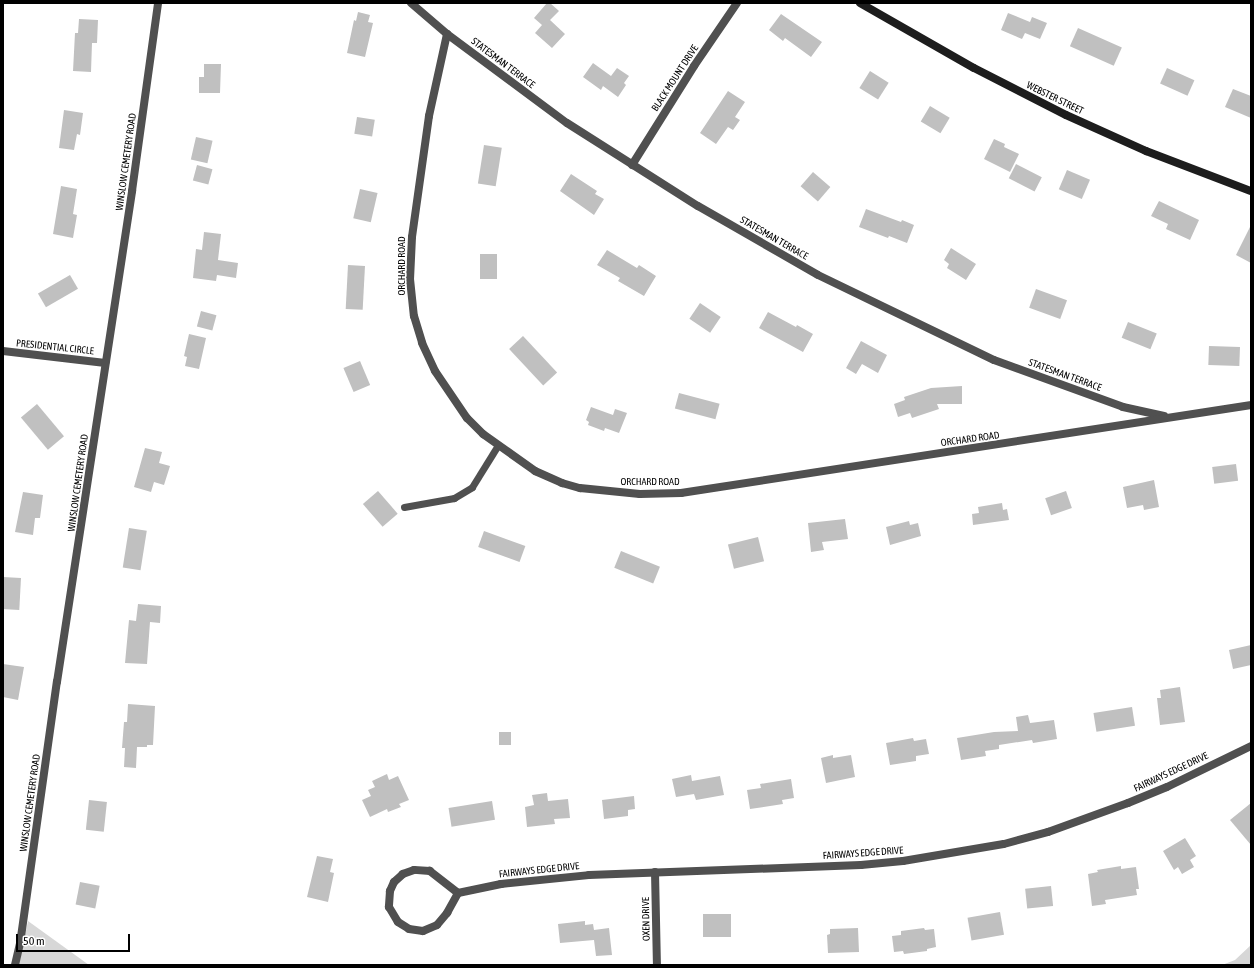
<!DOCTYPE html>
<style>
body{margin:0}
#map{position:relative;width:1254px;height:968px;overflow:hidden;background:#fff;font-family:"Asap Condensed",sans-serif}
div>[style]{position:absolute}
.green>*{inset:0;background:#d7d7d7}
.building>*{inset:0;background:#c0c0c0;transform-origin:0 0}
.lane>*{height:7px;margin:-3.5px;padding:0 3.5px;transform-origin:3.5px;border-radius:3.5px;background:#505050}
.street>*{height:8px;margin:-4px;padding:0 4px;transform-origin:4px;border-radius:4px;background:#505050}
.secondary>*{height:8px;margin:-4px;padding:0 4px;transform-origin:4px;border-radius:4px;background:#1d1d1d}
span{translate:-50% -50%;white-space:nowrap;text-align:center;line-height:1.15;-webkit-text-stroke:3px #fff;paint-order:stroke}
.street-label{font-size:10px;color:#000}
.frame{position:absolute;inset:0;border:4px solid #000;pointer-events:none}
.scale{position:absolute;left:16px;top:934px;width:114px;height:18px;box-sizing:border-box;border:2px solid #000;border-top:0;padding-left:5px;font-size:12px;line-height:14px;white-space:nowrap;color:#000;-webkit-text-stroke:3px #fff;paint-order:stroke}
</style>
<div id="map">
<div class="green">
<i style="clip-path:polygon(28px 921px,89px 965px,19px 965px)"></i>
<i style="clip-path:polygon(1251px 945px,1251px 965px,1222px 965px,1235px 960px)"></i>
</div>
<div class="building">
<i style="clip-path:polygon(547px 3px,550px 3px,559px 11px,550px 20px,565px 34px,552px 48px,535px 33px,542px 25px,534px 18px)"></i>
<i style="clip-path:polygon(358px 12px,370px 15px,368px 22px,373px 23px,365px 57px,347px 53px,354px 20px,356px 21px)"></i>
<i style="clip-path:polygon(1008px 13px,1030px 22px,1032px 17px,1047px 23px,1040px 39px,1025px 33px,1022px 39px,1001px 30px)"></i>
<i style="clip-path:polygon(781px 14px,822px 42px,811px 57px,785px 38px,783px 41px,769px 30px)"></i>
<i style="clip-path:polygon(79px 19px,98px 20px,97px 43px,92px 43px,91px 72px,73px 71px,75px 33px,78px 33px)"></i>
<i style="left:1078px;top:28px;width:48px;height:20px;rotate:24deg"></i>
<i style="clip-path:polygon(593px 63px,611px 76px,617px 68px,629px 76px,624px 83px,626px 85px,618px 97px,603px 86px,601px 90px,583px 77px)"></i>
<i style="clip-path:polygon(204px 64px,221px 64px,220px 93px,199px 93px,199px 77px,204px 77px)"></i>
<i style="left:1167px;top:68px;width:30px;height:17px;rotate:24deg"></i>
<i style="left:870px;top:71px;width:22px;height:20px;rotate:32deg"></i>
<i style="clip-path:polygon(1233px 89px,1251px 96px,1251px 118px,1225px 107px)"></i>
<i style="clip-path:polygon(728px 91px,745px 102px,735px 117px,740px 120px,733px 130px,728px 127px,716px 144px,700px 133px)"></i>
<i style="left:930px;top:106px;width:23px;height:18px;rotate:31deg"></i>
<i style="clip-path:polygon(64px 110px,83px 113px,80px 135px,77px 134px,74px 150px,59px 148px)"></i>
<i style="left:357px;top:117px;width:18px;height:17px;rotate:9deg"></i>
<i style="left:196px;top:137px;width:17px;height:23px;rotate:13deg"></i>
<i style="clip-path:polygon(994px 139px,1005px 144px,1004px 147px,1019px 154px,1010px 172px,984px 159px)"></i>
<i style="left:484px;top:145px;width:18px;height:39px;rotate:9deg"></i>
<i style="left:1016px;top:164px;width:29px;height:16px;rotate:27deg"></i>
<i style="left:197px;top:165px;width:16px;height:16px;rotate:15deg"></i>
<i style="left:1067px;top:170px;width:25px;height:21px;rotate:23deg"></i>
<i style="left:813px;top:172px;width:23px;height:19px;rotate:41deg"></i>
<i style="clip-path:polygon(571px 174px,597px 191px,595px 194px,604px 199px,594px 215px,560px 191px)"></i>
<i style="clip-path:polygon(61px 186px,77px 189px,73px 214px,77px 215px,73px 238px,53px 234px)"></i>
<i style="left:360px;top:189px;width:18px;height:30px;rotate:13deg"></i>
<i style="clip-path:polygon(1159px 201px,1199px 220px,1190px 240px,1166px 229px,1168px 224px,1151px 216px)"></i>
<i style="clip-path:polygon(866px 209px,901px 222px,902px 220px,914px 225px,907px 243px,889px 236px,888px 238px,859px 227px)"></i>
<i style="clip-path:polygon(1251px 225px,1251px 263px,1236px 255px)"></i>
<i style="clip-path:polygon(204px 232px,221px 234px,218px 260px,238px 263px,236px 278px,217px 275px,216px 281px,193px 278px,196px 249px,202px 250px)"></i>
<i style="clip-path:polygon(951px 248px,976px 264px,966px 280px,947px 268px,949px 264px,944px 260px)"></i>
<i style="clip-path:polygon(607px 250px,637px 268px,639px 265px,656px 276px,644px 296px,618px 281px,620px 278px,597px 265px)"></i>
<i style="left:480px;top:254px;width:17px;height:25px"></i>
<i style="left:348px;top:265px;width:17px;height:44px;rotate:3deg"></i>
<i style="left:70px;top:275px;width:16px;height:37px;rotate:60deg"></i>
<i style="left:1036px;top:289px;width:33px;height:20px;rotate:20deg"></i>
<i style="left:700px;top:303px;width:25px;height:19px;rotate:34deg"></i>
<i style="left:201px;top:311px;width:16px;height:16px;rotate:15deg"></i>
<i style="clip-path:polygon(768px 312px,796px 327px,797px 325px,813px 334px,803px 352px,759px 328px)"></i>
<i style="left:1128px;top:322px;width:31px;height:17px;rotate:22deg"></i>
<i style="clip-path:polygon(189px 334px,206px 338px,199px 369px,185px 366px,187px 357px,184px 356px)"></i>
<i style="left:523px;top:336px;width:50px;height:19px;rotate:47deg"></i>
<i style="clip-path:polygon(861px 341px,887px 355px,878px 373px,862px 364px,856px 374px,846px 368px)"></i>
<i style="left:1209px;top:346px;width:31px;height:19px;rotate:2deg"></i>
<i style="left:360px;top:361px;width:26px;height:18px;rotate:67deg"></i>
<i style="clip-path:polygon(962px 386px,962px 404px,937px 404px,939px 409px,912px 418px,910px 413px,898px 417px,894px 404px,905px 400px,904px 397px,931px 388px)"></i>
<i style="left:679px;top:393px;width:42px;height:16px;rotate:15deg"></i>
<i style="left:37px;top:404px;width:42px;height:21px;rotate:50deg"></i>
<i style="clip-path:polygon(591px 407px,613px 415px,615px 409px,627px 413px,619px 433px,605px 428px,604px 431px,588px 425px,589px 422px,586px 420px)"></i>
<i style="clip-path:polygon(145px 448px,162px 452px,159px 463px,170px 466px,164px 485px,154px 482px,151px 492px,134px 487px)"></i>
<i style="left:1236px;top:464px;width:17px;height:24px;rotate:83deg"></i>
<i style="clip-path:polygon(1154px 480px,1159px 507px,1144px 510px,1143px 505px,1127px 508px,1123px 487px)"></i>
<i style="left:378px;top:491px;width:30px;height:20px;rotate:49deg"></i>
<i style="left:1066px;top:491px;width:18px;height:22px;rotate:71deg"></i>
<i style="clip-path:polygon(23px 492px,43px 495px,40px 518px,35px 518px,33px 535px,15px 532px)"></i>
<i style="clip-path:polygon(1002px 503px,1003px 510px,1007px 509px,1009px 520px,973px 525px,972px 514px,979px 513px,978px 507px)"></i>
<i style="clip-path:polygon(845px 519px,848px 539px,822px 542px,824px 550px,811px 552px,808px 523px)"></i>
<i style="clip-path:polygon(909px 521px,910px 525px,918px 523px,921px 536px,890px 545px,886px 527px)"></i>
<i style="left:129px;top:528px;width:18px;height:40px;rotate:9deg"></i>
<i style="left:484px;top:531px;width:44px;height:17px;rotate:20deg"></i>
<i style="left:758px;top:537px;width:25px;height:31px;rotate:76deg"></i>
<i style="left:621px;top:551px;width:42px;height:18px;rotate:22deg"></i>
<i style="left:3px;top:577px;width:18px;height:32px;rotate:3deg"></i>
<i style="clip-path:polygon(138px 604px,161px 606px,160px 623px,150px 622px,147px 664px,125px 663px,129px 620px,136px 621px)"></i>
<i style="clip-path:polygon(1251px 645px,1251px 665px,1233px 669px,1229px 650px)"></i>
<i style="clip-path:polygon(3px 664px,24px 667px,18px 700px,3px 697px)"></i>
<i style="clip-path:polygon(1180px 687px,1185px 722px,1160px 725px,1157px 698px,1161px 698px,1160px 690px)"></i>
<i style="clip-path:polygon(128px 704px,155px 706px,153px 745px,147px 745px,147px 747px,137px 747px,136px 768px,124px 767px,125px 748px,122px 748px,124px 722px,127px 722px)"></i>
<i style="left:1132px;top:707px;width:19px;height:39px;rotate:81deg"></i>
<i style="clip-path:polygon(1028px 715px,1030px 723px,1054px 720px,1057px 739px,1033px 743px,1032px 740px,999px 745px,999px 749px,985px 751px,986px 756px,961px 760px,957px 738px,994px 732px,1018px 731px,1016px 717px)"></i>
<i style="left:499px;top:732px;width:12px;height:13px"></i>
<i style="clip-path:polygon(913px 738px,914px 741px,926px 739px,929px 754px,916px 756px,916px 761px,890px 765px,886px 743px)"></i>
<i style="clip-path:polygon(833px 755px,833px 758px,851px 755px,855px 777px,826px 783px,821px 758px)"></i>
<i style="clip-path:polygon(387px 774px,389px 780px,398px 776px,409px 800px,399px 804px,401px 807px,388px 812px,387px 809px,370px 817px,362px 800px,371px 796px,368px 790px,375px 787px,372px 781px)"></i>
<i style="clip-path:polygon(691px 775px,692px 781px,720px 776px,724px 795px,696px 800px,694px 794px,676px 797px,672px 779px)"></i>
<i style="clip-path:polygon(791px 779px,794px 798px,782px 800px,783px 804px,750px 809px,747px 790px,761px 788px,760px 784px)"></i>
<i style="clip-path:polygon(547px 793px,548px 801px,568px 799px,570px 818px,554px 819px,555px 824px,527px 827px,525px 807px,534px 805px,532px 795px)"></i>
<i style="clip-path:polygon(634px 796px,635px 809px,628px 810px,628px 816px,604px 819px,602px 800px)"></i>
<i style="left:89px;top:800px;width:18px;height:30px;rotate:6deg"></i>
<i style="left:492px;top:801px;width:19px;height:44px;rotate:81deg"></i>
<i style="clip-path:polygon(1251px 803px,1251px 845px,1230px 820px)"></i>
<i style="clip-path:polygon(1185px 838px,1196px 856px,1190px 860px,1194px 867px,1182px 874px,1178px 867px,1174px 870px,1163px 851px)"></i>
<i style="clip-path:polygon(317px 856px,333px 859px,330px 872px,334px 873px,328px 902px,307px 897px)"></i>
<i style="clip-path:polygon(1121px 866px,1121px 869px,1136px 867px,1139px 889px,1136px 889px,1137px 895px,1105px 900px,1106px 904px,1092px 906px,1088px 874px,1098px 872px,1097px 870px)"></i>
<i style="left:80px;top:882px;width:20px;height:23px;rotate:11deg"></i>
<i style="left:1051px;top:886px;width:20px;height:26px;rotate:84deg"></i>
<i style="left:1000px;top:912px;width:23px;height:33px;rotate:80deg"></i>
<i style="left:703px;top:914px;width:28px;height:23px"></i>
<i style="clip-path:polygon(585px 921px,585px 925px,593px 924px,594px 930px,609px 928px,612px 955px,596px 956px,594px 940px,560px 943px,558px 924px)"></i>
<i style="clip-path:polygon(858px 928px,859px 952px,828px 953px,827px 935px,830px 934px,830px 929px)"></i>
<i style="clip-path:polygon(924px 928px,925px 930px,934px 929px,936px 947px,927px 949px,927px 951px,904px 954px,903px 951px,894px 952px,892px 936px,901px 935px,901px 931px)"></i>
</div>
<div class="lane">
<i style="left:404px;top:507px;width:51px;rotate:-10.2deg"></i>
<i style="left:454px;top:498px;width:21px;rotate:-31deg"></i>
<i style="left:472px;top:487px;width:49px;rotate:-58.2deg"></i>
</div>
<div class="street">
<i style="left:411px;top:3px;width:48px;rotate:40.7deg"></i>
<i style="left:447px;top:34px;width:149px;rotate:36.6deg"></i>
<i style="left:567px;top:123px;width:155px;rotate:32.4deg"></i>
<i style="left:698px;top:206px;width:138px;rotate:29.9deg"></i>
<i style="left:818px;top:275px;width:195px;rotate:25.8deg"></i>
<i style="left:994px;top:360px;width:137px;rotate:20deg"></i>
<i style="left:1123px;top:407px;width:42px;rotate:12.4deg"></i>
<i style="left:447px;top:34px;width:84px;rotate:102.4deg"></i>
<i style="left:429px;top:116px;width:122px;rotate:98deg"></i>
<i style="left:412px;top:237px;width:42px;rotate:92.7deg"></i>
<i style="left:410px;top:279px;width:37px;rotate:84deg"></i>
<i style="left:414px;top:316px;width:28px;rotate:73deg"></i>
<i style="left:422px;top:343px;width:31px;rotate:65deg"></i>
<i style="left:435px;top:371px;width:57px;rotate:55.8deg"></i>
<i style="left:467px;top:418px;width:23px;rotate:45deg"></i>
<i style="left:483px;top:434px;width:64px;rotate:35.4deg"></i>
<i style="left:535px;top:471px;width:30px;rotate:24deg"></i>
<i style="left:562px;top:483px;width:19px;rotate:16deg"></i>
<i style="left:580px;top:488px;width:60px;rotate:5.7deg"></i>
<i style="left:640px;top:494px;width:41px;rotate:-1.4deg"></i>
<i style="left:681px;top:493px;width:577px;rotate:-8.78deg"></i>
<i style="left:632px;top:165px;width:117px;rotate:-57.9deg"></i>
<i style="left:694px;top:66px;width:76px;rotate:-55.7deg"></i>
<i style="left:3px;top:351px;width:103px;rotate:6.7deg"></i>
<i style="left:655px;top:872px;width:93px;rotate:88.8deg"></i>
<i style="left:458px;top:893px;width:36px;rotate:-142deg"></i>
<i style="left:430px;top:871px;width:16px;rotate:-176deg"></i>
<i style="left:414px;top:870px;width:12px;rotate:160deg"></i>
<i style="left:403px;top:874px;width:12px;rotate:138deg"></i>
<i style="left:394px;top:882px;width:10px;rotate:114deg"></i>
<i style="left:390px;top:891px;width:16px;rotate:94deg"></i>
<i style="left:389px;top:907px;width:17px;rotate:59deg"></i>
<i style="left:398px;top:922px;width:13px;rotate:32deg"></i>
<i style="left:409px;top:929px;width:14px;rotate:8deg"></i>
<i style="left:423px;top:931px;width:15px;rotate:-23deg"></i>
<i style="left:437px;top:925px;width:16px;rotate:-50deg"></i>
<i style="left:447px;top:913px;width:23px;rotate:-61deg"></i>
<i style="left:458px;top:893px;width:44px;rotate:-11.8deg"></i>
<i style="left:501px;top:884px;width:88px;rotate:-5.8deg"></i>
<i style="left:589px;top:875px;width:272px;rotate:-2.1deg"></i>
<i style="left:861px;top:865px;width:42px;rotate:-5.4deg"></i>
<i style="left:903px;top:861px;width:102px;rotate:-9.6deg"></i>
<i style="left:1004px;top:844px;width:46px;rotate:-15.3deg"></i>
<i style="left:1048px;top:832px;width:85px;rotate:-19.9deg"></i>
<i style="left:1128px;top:803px;width:42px;rotate:-22.3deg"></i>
<i style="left:1167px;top:787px;width:93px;rotate:-26deg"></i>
<i style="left:15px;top:965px;width:22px;rotate:-77deg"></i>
<i style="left:20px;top:944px;width:265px;rotate:-82deg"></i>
<i style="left:57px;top:682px;width:497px;rotate:-81.3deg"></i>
<i style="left:132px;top:191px;width:190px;rotate:-82.1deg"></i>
</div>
<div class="secondary">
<i style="left:860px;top:3px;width:131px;rotate:29.7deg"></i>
<i style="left:974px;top:68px;width:103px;rotate:27.1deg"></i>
<i style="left:1066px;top:115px;width:88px;rotate:24.2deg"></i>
<i style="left:1146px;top:151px;width:112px;rotate:20.9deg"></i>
</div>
<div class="street-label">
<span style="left:503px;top:63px;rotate:37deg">STATESMAN TERRACE</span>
<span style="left:675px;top:78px;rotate:-57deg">BLACK MOUNT DRIVE</span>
<span style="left:1055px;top:98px;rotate:26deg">WEBSTER STREET</span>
<span style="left:126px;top:162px;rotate:-82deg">WINSLOW CEMETERY ROAD</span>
<span style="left:774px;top:238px;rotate:30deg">STATESMAN TERRACE</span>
<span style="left:402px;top:266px;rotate:-90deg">ORCHARD ROAD</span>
<span style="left:55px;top:347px;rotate:6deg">PRESIDENTIAL CIRCLE</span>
<span style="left:1065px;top:375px;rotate:20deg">STATESMAN TERRACE</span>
<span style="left:970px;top:439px;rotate:-8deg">ORCHARD ROAD</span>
<span style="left:650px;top:482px">ORCHARD ROAD</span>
<span style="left:78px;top:483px;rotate:-82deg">WINSLOW CEMETERY ROAD</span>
<span style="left:1171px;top:772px;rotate:-25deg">FAIRWAYS EDGE DRIVE</span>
<span style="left:30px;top:803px;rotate:-82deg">WINSLOW CEMETERY ROAD</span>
<span style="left:863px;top:853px;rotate:-4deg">FAIRWAYS EDGE DRIVE</span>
<span style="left:539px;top:870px;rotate:-6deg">FAIRWAYS EDGE DRIVE</span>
<span style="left:646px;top:919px;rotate:-91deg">OXEN DRIVE</span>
</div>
<div class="frame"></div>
<div class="scale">50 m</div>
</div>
